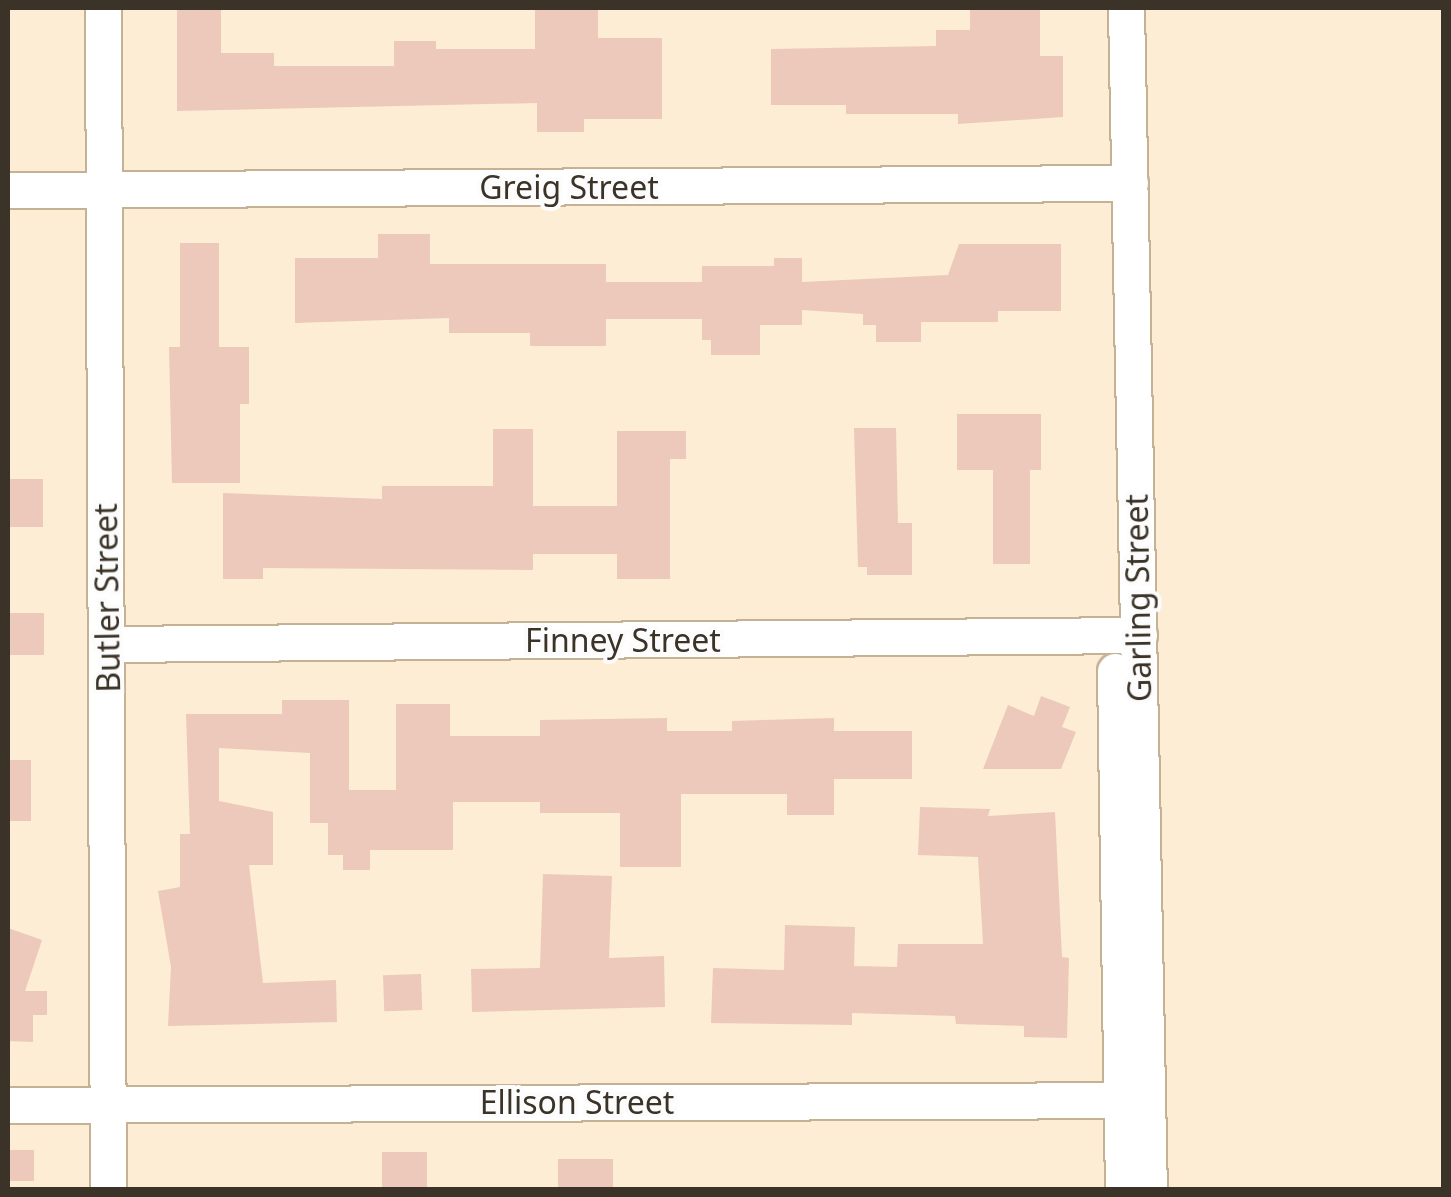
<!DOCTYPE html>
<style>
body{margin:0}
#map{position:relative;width:1451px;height:1197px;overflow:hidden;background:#fcedd4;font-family:"Noto Sans",sans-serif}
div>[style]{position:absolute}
.building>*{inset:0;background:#edc9bb;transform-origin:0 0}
.roads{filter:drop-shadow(2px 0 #c5b295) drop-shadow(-2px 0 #c5b295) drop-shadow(0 2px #c5b295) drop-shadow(0 -2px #c5b295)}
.minor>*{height:35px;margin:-17.5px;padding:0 17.5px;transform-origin:17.5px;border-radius:17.5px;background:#fff}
span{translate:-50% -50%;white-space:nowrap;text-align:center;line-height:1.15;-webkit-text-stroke:8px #fcfcfc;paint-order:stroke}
.street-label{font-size:32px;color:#3b3328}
.frame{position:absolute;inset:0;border:10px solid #3b3328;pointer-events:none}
</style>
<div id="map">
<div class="building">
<i style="clip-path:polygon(177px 8px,221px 8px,221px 53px,274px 53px,274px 66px,394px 66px,394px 41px,436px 41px,436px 49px,535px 49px,535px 8px,598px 8px,598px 38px,662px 38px,662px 119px,584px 119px,584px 132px,537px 132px,537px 103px,177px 111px)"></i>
<i style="clip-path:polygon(970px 8px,1040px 8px,1040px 56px,1063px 56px,1063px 117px,958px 124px,958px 114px,846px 114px,846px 105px,771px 105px,771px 49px,936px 46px,936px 30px,970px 30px)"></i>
<i style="clip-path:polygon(378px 234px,430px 234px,430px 264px,606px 264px,606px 282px,702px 282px,702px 266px,774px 266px,774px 258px,802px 258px,802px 282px,948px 275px,959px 244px,1061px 244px,1061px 311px,998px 311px,998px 322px,921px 322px,921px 342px,876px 342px,876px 325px,863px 325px,863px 314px,802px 310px,802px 325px,760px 325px,760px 355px,711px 355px,711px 340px,702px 340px,702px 319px,606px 319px,606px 346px,530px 346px,530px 333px,449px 333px,449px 318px,295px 323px,295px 258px,378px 258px)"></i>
<i style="clip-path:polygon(180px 243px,219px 243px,219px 347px,249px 347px,249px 404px,240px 404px,240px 483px,172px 483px,169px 347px,180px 347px)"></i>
<i style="clip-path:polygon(957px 414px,1041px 414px,1041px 470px,1030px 470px,1030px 564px,993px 564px,993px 470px,957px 470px)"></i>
<i style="clip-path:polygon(854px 428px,896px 428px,898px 523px,912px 523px,912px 575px,867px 575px,867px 567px,858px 567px)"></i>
<i style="clip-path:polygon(493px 429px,533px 429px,533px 506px,617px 506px,617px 431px,686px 431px,686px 459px,670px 459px,670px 579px,617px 579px,617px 554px,533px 554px,533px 570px,263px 568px,263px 579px,223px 579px,223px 493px,382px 499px,382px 486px,493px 486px)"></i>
<i style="left:8px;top:479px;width:35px;height:48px"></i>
<i style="left:8px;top:613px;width:36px;height:42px"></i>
<i style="clip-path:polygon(1041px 696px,1070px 707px,1062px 727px,1076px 732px,1061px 769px,983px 769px,1008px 705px,1034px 716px)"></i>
<i style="clip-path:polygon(282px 700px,349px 700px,349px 790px,396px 790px,396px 704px,450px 704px,450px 736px,540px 736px,540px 720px,667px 718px,667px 731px,732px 731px,732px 721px,834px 718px,834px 731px,912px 731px,912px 779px,834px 779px,834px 815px,787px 815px,787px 794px,681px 794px,681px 867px,620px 867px,620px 813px,540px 813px,540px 802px,453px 802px,453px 850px,370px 850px,370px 870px,343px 870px,343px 855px,328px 855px,328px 823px,310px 823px,310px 753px,219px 748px,219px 801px,273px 812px,273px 865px,249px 865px,263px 983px,336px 980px,337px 1022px,168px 1026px,171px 967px,158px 891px,180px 887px,180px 834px,190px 834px,186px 714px,282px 714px)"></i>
<i style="left:8px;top:760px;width:23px;height:61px"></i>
<i style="clip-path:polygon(920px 807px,990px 809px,988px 816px,1055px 812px,1062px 957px,1069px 958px,1067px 1038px,1024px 1037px,1024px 1026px,956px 1024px,955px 1016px,852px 1013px,852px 1025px,711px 1023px,713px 968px,784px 970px,785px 925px,855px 927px,854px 966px,897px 967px,898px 944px,983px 944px,978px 857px,918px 855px)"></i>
<i style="clip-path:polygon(543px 874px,612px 876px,609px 958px,664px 956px,665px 1007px,472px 1012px,471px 969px,540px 968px)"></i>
<i style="clip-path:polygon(8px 928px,42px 940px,25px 991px,47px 991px,47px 1015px,33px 1015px,33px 1042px,8px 1041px)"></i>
<i style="left:421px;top:974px;width:36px;height:38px;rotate:88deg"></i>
<i style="left:8px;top:1150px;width:26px;height:31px"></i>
<i style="left:427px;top:1152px;width:38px;height:45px;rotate:90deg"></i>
<i style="left:558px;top:1159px;width:55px;height:31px"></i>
</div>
<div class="roads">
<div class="minor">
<i style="left:103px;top:8px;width:1182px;rotate:89.76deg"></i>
<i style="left:1126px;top:8px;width:1182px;rotate:88.89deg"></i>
<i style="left:8px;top:190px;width:1122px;rotate:-0.36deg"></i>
<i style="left:108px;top:644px;width:1031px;rotate:-0.5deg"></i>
<i style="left:1115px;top:671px;width:519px;rotate:89.12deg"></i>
<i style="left:8px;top:1105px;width:1133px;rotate:-0.25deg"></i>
</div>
</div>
<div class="street-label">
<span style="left:569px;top:187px">Greig Street</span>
<span style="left:107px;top:598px;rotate:-91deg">Butler Street</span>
<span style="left:1138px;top:598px;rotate:-91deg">Garling Street</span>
<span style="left:623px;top:640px">Finney Street</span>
<span style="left:577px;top:1102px">Ellison Street</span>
</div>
<div class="frame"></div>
</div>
